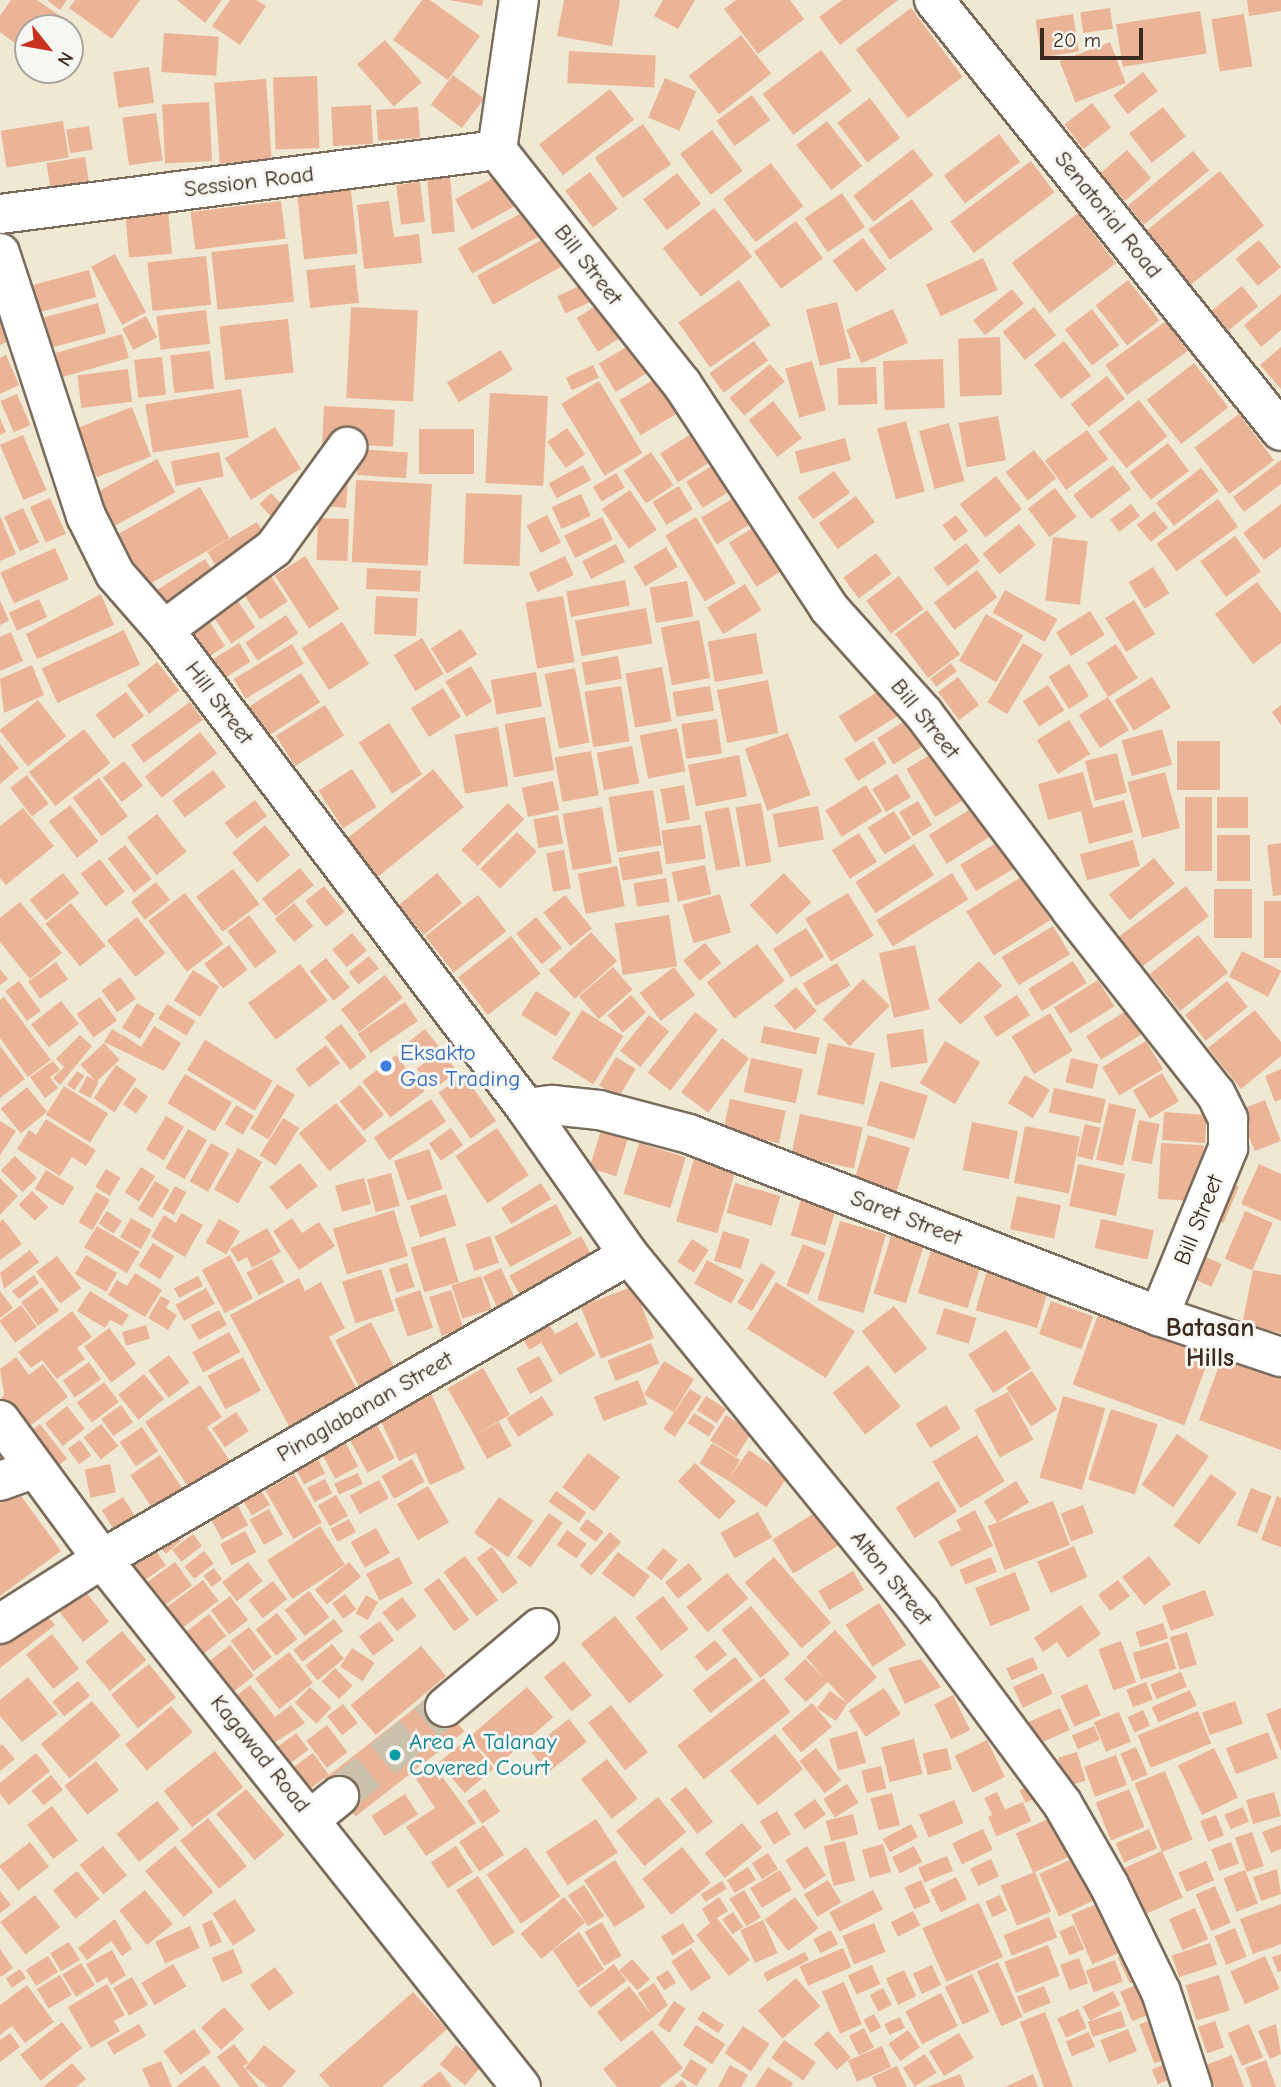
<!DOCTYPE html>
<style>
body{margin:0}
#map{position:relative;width:1281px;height:2087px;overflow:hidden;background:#efe8d2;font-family:"Comic Neue",sans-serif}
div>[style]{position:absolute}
.building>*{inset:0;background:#ecb497;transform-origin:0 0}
.minor-tunnel>*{height:38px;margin-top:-19px;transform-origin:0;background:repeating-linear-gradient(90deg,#cbc2ae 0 38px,transparent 0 57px)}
.roads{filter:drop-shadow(2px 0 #7a6c5d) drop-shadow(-2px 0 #7a6c5d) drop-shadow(0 2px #7a6c5d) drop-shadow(0 -2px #7a6c5d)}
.minor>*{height:38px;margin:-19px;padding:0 19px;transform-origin:19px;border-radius:19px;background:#fff}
.dots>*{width:19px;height:19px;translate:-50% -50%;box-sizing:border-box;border:4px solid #f6f6f2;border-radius:50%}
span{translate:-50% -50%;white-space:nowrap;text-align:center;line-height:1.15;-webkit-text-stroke:6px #f6f6f2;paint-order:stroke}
.street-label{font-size:23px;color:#3b2a1e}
.shop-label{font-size:23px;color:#366cbe}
.left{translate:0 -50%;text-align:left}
.culture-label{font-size:23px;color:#0d838f}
.quarter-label{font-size:26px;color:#3b2a1e;font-weight:700}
.north{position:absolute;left:14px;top:14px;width:70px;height:70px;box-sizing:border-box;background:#f6f6f2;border:2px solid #aba49d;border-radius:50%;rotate:121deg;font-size:19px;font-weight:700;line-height:28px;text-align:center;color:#3b2a1e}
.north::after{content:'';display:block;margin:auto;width:24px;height:32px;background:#c8321e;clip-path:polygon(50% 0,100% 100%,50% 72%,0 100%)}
.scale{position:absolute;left:1040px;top:28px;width:103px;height:32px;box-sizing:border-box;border:4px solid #3b2a1e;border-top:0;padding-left:9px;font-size:21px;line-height:24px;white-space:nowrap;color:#3b2a1e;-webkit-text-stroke:5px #f6f6f2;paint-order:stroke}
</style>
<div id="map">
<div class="building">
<i style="clip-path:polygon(11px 0,37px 0,63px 18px,56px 28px,28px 28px,28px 53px,0 32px,0 16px)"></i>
<i style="clip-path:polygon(47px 0,67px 0,60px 10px)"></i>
<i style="clip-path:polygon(75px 0,140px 0,112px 39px,69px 8px)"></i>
<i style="clip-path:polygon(177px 0,222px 0,205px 23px)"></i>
<i style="clip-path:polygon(230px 0,256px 0,266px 6px,240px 45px,212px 26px)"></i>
<i style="clip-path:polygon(422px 0,430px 0,480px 36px,448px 80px,393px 40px)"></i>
<i style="clip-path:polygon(449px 0,483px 0,482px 6px)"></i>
<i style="clip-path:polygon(564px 0,620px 0,612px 46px,557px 36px)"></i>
<i style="clip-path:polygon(663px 0,695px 0,678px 29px,654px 16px)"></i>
<i style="clip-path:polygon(736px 0,790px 0,804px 19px,758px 54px,724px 9px)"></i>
<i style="clip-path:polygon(842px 0,898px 0,840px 45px,819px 17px)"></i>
<i style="clip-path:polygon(1247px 0,1281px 0,1281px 11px,1249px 16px)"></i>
<i style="left:911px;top:8px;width:86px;height:69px;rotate:53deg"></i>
<i style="left:1110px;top:8px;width:21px;height:30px;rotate:82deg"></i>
<i style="left:1200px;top:11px;width:43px;height:85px;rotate:81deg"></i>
<i style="left:1073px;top:14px;width:38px;height:38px;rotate:81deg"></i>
<i style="left:1244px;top:14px;width:53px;height:33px;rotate:81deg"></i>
<i style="left:164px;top:33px;width:55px;height:39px;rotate:4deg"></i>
<i style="left:741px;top:35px;width:49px;height:66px;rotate:52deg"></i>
<i style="left:385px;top:40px;width:56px;height:37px;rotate:49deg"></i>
<i style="left:1110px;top:42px;width:44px;height:54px;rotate:69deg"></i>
<i style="left:821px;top:50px;width:51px;height:73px;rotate:53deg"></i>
<i style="left:569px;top:51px;width:87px;height:32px;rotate:3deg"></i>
<i style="left:149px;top:67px;width:36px;height:36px;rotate:82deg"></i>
<i style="left:1143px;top:72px;width:24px;height:38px;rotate:52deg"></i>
<i style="left:453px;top:75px;width:39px;height:37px;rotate:37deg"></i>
<i style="left:317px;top:76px;width:72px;height:44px;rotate:88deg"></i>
<i style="left:665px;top:78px;width:34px;height:43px;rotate:23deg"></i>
<i style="left:266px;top:79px;width:81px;height:52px;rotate:86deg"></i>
<i style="left:610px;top:89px;width:39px;height:90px;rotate:52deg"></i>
<i style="left:752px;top:95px;width:31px;height:44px;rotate:54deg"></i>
<i style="left:870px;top:98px;width:50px;height:41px;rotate:53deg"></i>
<i style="left:209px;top:102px;width:59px;height:47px;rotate:87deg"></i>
<i style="left:1092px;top:103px;width:31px;height:35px;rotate:52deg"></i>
<i style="left:371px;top:105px;width:39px;height:40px;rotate:87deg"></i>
<i style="left:418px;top:107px;width:31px;height:42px;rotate:86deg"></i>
<i style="left:1163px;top:107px;width:37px;height:43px;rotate:52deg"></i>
<i style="left:156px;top:113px;width:48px;height:34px;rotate:82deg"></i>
<i style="left:63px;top:121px;width:37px;height:63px;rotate:81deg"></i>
<i style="left:827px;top:121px;width:57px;height:39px;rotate:52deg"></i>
<i style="left:643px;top:124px;width:49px;height:59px;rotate:55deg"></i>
<i style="left:89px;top:126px;width:24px;height:23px;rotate:81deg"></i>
<i style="left:712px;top:130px;width:51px;height:40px;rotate:53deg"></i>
<i style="left:999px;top:134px;width:35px;height:69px;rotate:53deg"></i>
<i style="left:913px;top:149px;width:33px;height:76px;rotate:52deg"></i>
<i style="left:1127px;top:150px;width:37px;height:35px;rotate:49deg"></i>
<i style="left:1193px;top:151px;width:25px;height:85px;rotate:50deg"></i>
<i style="left:85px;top:157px;width:25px;height:39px;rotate:81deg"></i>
<i style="left:1031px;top:161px;width:39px;height:101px;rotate:53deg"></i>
<i style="left:771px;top:163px;width:54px;height:60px;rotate:53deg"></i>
<i style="left:1220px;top:171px;width:70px;height:97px;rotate:51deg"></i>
<i style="left:504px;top:172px;width:35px;height:56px;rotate:61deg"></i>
<i style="left:590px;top:172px;width:46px;height:31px;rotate:53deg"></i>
<i style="left:677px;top:173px;width:39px;height:43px;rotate:52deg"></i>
<i style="left:450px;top:177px;width:55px;height:23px;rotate:85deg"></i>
<i style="left:420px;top:182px;width:40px;height:24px;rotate:83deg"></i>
<i style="left:351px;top:190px;width:64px;height:54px;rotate:84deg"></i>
<i style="left:842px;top:193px;width:41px;height:45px;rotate:56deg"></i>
<i style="left:912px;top:199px;width:37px;height:53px;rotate:55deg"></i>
<i style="left:281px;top:201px;width:38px;height:91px;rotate:83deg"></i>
<i style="clip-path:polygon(389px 201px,394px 237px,419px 234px,422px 263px,364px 269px,357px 205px)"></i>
<i style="left:534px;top:206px;width:29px;height:87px;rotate:61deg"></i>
<i style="left:714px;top:208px;width:62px;height:65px;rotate:52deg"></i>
<i style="left:168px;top:209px;width:45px;height:43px;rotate:85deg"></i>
<i style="left:1078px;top:213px;width:63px;height:83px;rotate:53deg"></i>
<i style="left:796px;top:221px;width:46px;height:52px;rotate:54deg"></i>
<i style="left:547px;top:237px;width:33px;height:80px;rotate:61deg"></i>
<i style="left:863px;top:238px;width:39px;height:38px;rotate:53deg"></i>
<i style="left:1259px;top:240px;width:35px;height:30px;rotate:51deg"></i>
<i style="left:288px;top:244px;width:58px;height:77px;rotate:84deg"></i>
<i style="left:115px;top:254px;width:66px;height:27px;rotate:62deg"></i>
<i style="left:206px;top:256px;width:49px;height:59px;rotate:84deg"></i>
<i style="left:983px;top:258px;width:35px;height:63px;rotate:65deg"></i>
<i style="left:355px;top:265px;width:38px;height:49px;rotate:84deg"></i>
<i style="left:89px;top:270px;width:28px;height:62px;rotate:75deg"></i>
<i style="left:739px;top:280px;width:55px;height:74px;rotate:55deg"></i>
<i style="left:1128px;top:280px;width:51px;height:41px;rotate:52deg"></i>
<i style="left:590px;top:281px;width:19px;height:36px;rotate:65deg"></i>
<i style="left:1242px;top:286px;width:26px;height:44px;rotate:51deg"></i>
<i style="left:1012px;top:289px;width:19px;height:50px;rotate:51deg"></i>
<i style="clip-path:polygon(1281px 294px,1281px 330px,1261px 347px,1244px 325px)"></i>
<i style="left:602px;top:302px;width:40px;height:30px;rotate:58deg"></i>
<i style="left:837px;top:302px;width:58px;height:32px;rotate:76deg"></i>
<i style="left:98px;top:303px;width:31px;height:56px;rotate:75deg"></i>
<i style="left:351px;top:307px;width:67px;height:91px;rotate:3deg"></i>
<i style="left:1034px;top:307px;width:36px;height:40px;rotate:52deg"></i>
<i style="left:893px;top:309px;width:37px;height:51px;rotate:66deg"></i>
<i style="left:1092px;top:309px;width:45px;height:34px;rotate:53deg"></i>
<i style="left:206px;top:310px;width:34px;height:50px;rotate:83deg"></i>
<i style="left:146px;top:316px;width:24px;height:27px;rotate:62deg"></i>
<i style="left:288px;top:319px;width:54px;height:69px;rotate:84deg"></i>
<i style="clip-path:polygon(0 321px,9px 341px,0 345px)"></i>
<i style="left:1166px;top:321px;width:37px;height:75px;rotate:54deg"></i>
<i style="left:122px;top:334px;width:25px;height:69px;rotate:74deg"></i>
<i style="left:1000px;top:337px;width:58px;height:42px;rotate:88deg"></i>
<i style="left:754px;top:341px;width:24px;height:55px;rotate:54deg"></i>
<i style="left:1064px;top:341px;width:44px;height:38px;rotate:52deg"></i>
<i style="left:633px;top:343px;width:33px;height:40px;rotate:59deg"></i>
<i style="clip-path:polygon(1281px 347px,1281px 389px,1260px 365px)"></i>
<i style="left:501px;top:350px;width:23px;height:63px;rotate:59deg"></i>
<i style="left:210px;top:351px;width:38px;height:40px;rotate:84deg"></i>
<i style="clip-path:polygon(6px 355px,19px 385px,0 394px,0 358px)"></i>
<i style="left:162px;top:357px;width:38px;height:28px;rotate:84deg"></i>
<i style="left:943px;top:359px;width:49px;height:60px;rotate:88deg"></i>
<i style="left:812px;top:361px;width:51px;height:28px;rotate:74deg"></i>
<i style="left:1194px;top:363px;width:56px;height:60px;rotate:52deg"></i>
<i style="left:770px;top:364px;width:23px;height:53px;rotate:50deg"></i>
<i style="left:593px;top:365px;width:14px;height:30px;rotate:65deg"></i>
<i style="left:876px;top:367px;width:37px;height:39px;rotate:88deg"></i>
<i style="left:128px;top:369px;width:33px;height:51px;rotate:83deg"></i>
<i style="left:1107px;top:376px;width:29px;height:46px;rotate:52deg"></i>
<i style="left:658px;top:377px;width:41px;height:45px;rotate:59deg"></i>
<i style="left:599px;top:381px;width:84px;height:44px;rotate:59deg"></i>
<i style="left:241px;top:389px;width:49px;height:97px;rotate:81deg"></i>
<i style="left:490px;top:393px;width:58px;height:90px;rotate:3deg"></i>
<i style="left:17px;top:394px;width:34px;height:18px;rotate:67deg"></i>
<i style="left:1139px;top:400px;width:46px;height:52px;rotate:52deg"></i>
<i style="left:773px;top:401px;width:47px;height:31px;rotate:52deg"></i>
<i style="left:324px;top:406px;width:71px;height:37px;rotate:3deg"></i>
<i style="left:132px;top:407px;width:53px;height:58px;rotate:69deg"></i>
<i style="left:1239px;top:414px;width:58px;height:56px;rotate:53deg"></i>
<i style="left:998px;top:416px;width:45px;height:40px;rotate:80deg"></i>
<i style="clip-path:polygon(0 418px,6px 432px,0 435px)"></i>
<i style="left:906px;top:421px;width:73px;height:30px;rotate:75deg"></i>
<i style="left:949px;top:423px;width:60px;height:31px;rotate:75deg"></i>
<i style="left:275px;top:427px;width:49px;height:59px;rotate:58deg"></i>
<i style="left:567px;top:428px;width:32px;height:24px;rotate:55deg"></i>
<i style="left:419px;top:429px;width:55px;height:45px"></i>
<i style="left:699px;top:429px;width:34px;height:46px;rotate:58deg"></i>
<i style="left:1087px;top:430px;width:36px;height:52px;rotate:54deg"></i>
<i style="left:23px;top:435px;width:60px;height:25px;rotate:67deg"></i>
<i style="left:845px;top:438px;width:23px;height:52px;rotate:75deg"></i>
<i style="left:1168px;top:443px;width:35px;height:48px;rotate:53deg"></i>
<i style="left:359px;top:449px;width:49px;height:26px;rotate:4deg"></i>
<i style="clip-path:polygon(350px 450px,346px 508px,311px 505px)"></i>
<i style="left:1034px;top:450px;width:36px;height:36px;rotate:52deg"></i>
<i style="left:219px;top:452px;width:25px;height:49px;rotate:79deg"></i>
<i style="left:651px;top:452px;width:40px;height:33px;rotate:56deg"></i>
<i style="left:157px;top:459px;width:38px;height:69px;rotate:61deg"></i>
<i style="left:721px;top:460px;width:31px;height:41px;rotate:58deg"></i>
<i style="clip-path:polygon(1281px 460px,1281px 484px,1244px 512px,1233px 497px)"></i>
<i style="left:583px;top:465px;width:17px;height:39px;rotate:62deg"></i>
<i style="left:1113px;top:465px;width:30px;height:50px;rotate:53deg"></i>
<i style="left:1201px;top:468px;width:29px;height:57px;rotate:52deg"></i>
<i style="left:834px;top:471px;width:27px;height:45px;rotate:54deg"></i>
<i style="left:616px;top:473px;width:17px;height:27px;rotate:59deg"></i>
<i style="left:996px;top:476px;width:42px;height:46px;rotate:52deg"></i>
<i style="left:356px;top:480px;width:76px;height:82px;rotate:3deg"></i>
<i style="left:679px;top:486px;width:27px;height:31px;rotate:59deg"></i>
<i style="left:200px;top:487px;width:59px;height:95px;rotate:60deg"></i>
<i style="left:1055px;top:488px;width:36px;height:34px;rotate:53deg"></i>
<i style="left:630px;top:490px;width:48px;height:34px;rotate:56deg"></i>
<i style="left:271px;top:493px;width:33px;height:16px;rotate:47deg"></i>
<i style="left:466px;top:493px;width:56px;height:71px;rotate:2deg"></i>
<i style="left:742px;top:493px;width:31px;height:48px;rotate:59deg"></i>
<i style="left:581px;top:494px;width:24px;height:32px;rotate:66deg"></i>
<i style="left:856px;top:496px;width:32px;height:46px;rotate:54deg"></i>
<i style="left:50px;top:498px;width:39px;height:22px;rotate:66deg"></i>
<i style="left:1218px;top:499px;width:34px;height:76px;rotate:54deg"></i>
<i style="left:1131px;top:504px;width:15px;height:26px;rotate:53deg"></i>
<i style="clip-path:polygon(1281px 504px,1281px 547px,1264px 560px,1243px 533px)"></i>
<i style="left:23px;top:508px;width:38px;height:21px;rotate:65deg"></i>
<i style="left:1154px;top:511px;width:22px;height:22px;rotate:51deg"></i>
<i style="left:547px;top:515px;width:31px;height:23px;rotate:63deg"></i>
<i style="left:956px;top:515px;width:20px;height:17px;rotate:53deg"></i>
<i style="clip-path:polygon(0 516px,16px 554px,0 561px)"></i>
<i style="left:602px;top:517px;width:25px;height:42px;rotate:64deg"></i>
<i style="left:696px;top:517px;width:77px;height:36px;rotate:59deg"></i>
<i style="left:318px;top:518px;width:31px;height:42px;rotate:2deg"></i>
<i style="left:257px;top:522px;width:23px;height:58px;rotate:59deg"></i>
<i style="left:762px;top:522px;width:52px;height:39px;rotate:58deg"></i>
<i style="left:1019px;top:524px;width:27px;height:47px;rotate:51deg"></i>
<i style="left:1235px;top:536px;width:44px;height:43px;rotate:54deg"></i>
<i style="left:1053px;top:537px;width:35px;height:64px;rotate:7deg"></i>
<i style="left:966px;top:543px;width:23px;height:41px;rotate:52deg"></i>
<i style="left:616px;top:544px;width:20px;height:38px;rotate:63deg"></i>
<i style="left:666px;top:547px;width:23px;height:38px;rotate:59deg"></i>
<i style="left:55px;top:548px;width:34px;height:60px;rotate:66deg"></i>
<i style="left:876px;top:553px;width:26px;height:41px;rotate:53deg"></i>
<i style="left:305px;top:556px;width:63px;height:36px;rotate:57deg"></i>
<i style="left:565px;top:556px;width:21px;height:40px;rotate:65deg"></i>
<i style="left:205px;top:559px;width:27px;height:58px;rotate:57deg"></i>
<i style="left:1153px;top:567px;width:31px;height:29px;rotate:58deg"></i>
<i style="left:266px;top:568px;width:40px;height:33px;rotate:57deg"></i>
<i style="left:367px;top:568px;width:54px;height:21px;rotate:3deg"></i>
<i style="left:977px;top:570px;width:34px;height:54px;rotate:53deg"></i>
<i style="left:899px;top:576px;width:41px;height:41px;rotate:53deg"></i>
<i style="left:625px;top:580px;width:26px;height:60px;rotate:79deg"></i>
<i style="left:687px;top:581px;width:36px;height:38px;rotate:80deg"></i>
<i style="clip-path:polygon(1257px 582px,1281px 613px,1281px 643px,1253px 664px,1215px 614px)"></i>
<i style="left:745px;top:584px;width:31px;height:45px;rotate:58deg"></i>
<i style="left:1005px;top:590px;width:60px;height:26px;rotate:29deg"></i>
<i style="clip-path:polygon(101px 594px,114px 625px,37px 659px,26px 634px)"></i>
<i style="left:233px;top:594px;width:40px;height:29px;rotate:56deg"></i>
<i style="left:376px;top:596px;width:42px;height:38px;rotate:3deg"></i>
<i style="left:563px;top:596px;width:67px;height:38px;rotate:80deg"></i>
<i style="left:39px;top:599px;width:20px;height:33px;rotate:66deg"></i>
<i style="clip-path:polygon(0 600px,9px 621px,0 625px)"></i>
<i style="left:1134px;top:600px;width:40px;height:34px;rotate:58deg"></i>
<i style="left:646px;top:608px;width:36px;height:72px;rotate:80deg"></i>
<i style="left:927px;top:610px;width:55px;height:40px;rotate:53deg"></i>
<i style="left:1090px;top:611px;width:28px;height:40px;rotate:58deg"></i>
<i style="left:986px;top:614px;width:43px;height:54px;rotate:30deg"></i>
<i style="left:205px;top:615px;width:37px;height:24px;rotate:57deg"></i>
<i style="left:286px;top:615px;width:22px;height:49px;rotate:56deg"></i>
<i style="left:699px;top:620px;width:59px;height:39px;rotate:79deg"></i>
<i style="left:342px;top:622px;width:50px;height:48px;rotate:57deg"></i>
<i style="left:461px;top:629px;width:30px;height:36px;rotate:57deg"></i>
<i style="left:124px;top:630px;width:38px;height:91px;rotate:65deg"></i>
<i style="clip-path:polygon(11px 632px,23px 661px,0 671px,0 637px)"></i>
<i style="left:756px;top:633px;width:41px;height:49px;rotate:80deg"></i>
<i style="left:422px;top:638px;width:42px;height:33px;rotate:59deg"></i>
<i style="left:239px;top:643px;width:22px;height:41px;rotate:58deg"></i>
<i style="left:1023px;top:643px;width:23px;height:69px;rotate:31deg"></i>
<i style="left:292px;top:644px;width:23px;height:68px;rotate:59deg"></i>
<i style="clip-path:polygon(1116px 644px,1138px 678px,1108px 697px,1129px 730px,1100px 748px,1079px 715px,1108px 697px,1087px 663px)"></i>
<i style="left:618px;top:656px;width:23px;height:37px;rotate:80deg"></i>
<i style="left:157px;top:662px;width:36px;height:38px;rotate:52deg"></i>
<i style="left:951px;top:663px;width:10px;height:26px;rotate:53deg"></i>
<i style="left:1069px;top:664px;width:38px;height:24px;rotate:58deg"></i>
<i style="clip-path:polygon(32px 665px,44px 695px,4px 713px,0 679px)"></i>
<i style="left:471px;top:666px;width:41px;height:30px;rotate:59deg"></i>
<i style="left:662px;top:667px;width:55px;height:37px;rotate:80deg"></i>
<i style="left:575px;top:668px;width:76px;height:31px;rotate:79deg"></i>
<i style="left:536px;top:672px;width:35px;height:46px;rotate:80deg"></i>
<i style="left:301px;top:673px;width:35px;height:65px;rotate:57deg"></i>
<i style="left:958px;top:677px;width:35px;height:25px;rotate:53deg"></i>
<i style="left:1152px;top:677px;width:36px;height:44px;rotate:58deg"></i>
<i style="left:768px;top:680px;width:54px;height:52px;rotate:79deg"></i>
<i style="left:1048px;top:685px;width:30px;height:30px;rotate:57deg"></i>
<i style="left:621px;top:686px;width:56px;height:37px;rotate:81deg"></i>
<i style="left:710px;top:686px;width:25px;height:38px;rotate:81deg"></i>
<i style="left:887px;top:686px;width:31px;height:57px;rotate:58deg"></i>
<i style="left:443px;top:688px;width:34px;height:38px;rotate:58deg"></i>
<i style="left:126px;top:692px;width:30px;height:38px;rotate:53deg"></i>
<i style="left:38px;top:700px;width:46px;height:49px;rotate:52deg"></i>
<i style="left:190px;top:702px;width:22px;height:73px;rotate:54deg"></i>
<i style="left:325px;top:705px;width:36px;height:58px;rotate:58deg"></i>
<i style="clip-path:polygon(1281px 705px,1281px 725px,1272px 712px)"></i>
<i style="left:545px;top:717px;width:54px;height:41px;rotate:80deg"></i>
<i style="left:911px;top:717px;width:31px;height:40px;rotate:58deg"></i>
<i style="left:717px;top:719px;width:35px;height:36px;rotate:82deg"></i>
<i style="left:1069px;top:720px;width:40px;height:38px;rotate:58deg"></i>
<i style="left:389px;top:723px;width:61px;height:36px;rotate:57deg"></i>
<i style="left:498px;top:727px;width:60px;height:44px;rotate:80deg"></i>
<i style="left:677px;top:728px;width:44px;height:38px;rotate:79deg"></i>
<i style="left:84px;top:729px;width:43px;height:70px;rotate:52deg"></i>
<i style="left:1162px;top:729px;width:37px;height:42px;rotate:74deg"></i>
<i style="left:200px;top:732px;width:27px;height:71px;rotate:51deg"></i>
<i style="left:788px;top:733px;width:66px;height:46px;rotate:70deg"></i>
<i style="left:873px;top:741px;width:26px;height:34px;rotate:58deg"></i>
<i style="left:1177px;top:741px;width:43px;height:49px"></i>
<i style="clip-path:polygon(0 744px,19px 768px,0 784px)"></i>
<i style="left:632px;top:746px;width:38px;height:36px;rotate:79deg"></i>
<i style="left:938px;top:750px;width:56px;height:37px;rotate:59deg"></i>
<i style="left:591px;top:751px;width:45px;height:37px;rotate:80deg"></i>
<i style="left:1117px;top:753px;width:41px;height:33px;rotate:76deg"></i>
<i style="left:739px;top:755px;width:42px;height:52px;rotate:79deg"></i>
<i style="left:124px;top:761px;width:31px;height:27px;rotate:52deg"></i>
<i style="left:352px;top:769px;width:45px;height:40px;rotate:57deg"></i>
<i style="left:433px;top:769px;width:49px;height:117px;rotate:51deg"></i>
<i style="left:213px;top:770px;width:21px;height:51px;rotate:53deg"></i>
<i style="clip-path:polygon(1083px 772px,1093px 808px,1124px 800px,1133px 832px,1089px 844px,1081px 811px,1048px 820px,1038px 784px)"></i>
<i style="left:1165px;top:772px;width:58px;height:39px;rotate:75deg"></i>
<i style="left:897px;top:774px;width:27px;height:29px;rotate:59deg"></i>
<i style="left:27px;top:775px;width:36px;height:21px;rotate:53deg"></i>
<i style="left:99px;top:778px;width:48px;height:33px;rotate:53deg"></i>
<i style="left:553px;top:781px;width:30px;height:32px;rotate:78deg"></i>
<i style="left:684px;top:785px;width:35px;height:24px;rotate:80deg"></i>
<i style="left:866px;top:785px;width:31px;height:48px;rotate:58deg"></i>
<i style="left:653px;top:790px;width:56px;height:45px;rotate:81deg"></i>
<i style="left:1185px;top:797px;width:27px;height:74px"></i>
<i style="left:1217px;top:797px;width:31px;height:31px"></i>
<i style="left:255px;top:800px;width:20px;height:38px;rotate:53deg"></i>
<i style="left:918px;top:801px;width:28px;height:22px;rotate:60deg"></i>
<i style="left:983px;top:801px;width:34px;height:64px;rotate:58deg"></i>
<i style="left:508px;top:803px;width:23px;height:66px;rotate:45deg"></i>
<i style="left:761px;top:803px;width:60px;height:26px;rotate:80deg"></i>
<i style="left:70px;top:805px;width:46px;height:27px;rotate:52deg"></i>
<i style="left:818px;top:806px;width:34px;height:46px;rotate:80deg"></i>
<i style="left:602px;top:807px;width:57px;height:40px;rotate:80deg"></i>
<i style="left:729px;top:807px;width:60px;height:25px;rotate:79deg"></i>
<i style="clip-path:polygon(23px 808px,54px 846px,6px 885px,0 878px,0 826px)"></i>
<i style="left:894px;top:811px;width:32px;height:31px;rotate:58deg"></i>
<i style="left:157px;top:814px;width:48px;height:38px;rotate:52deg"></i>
<i style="left:558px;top:815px;width:29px;height:25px;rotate:80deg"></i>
<i style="left:265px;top:825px;width:39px;height:43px;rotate:50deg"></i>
<i style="left:701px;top:825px;width:34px;height:40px;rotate:82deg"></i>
<i style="left:517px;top:832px;width:28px;height:52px;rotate:45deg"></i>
<i style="left:859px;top:833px;width:34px;height:32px;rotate:58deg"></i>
<i style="left:1250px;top:835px;width:46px;height:33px;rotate:90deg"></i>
<i style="left:1003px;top:839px;width:31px;height:50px;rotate:59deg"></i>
<i style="left:1133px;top:840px;width:27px;height:55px;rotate:75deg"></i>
<i style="clip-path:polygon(1281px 843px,1281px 895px,1273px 896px,1267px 845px)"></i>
<i style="left:914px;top:844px;width:37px;height:70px;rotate:57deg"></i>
<i style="left:125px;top:845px;width:43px;height:22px;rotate:52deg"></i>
<i style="left:564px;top:850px;width:39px;height:18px;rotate:80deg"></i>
<i style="left:659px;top:851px;width:23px;height:41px;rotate:80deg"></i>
<i style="left:1154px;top:858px;width:33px;height:58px;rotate:51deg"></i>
<i style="left:100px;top:859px;width:41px;height:24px;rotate:53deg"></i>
<i style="left:705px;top:865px;width:30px;height:34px;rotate:78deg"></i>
<i style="left:617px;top:866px;width:41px;height:40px;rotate:79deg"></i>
<i style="left:300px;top:868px;width:22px;height:49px;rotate:51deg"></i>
<i style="left:233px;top:869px;width:44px;height:46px;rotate:53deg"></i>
<i style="left:63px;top:873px;width:26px;height:43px;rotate:51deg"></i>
<i style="left:437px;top:873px;width:39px;height:50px;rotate:50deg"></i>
<i style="left:784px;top:873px;width:40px;height:47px;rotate:47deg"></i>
<i style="left:952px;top:873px;width:31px;height:89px;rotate:58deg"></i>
<i style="left:1023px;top:876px;width:52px;height:67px;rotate:58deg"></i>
<i style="left:666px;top:878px;width:24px;height:33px;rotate:81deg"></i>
<i style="left:156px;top:882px;width:23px;height:32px;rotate:52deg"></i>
<i style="left:324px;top:886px;width:33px;height:24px;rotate:51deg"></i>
<i style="left:1186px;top:886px;width:38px;height:86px;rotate:53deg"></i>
<i style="left:1214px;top:889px;width:38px;height:49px"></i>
<i style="left:185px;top:893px;width:64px;height:46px;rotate:53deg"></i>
<i style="left:848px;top:893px;width:50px;height:50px;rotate:59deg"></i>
<i style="left:720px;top:894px;width:40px;height:39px;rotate:74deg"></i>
<i style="left:478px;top:895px;width:46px;height:67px;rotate:52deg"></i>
<i style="left:565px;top:895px;width:43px;height:28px;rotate:51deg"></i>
<i style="left:1264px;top:901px;width:17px;height:57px"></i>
<i style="clip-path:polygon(20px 902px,62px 953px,30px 979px,0 942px,0 918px)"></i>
<i style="left:71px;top:903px;width:55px;height:33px;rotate:51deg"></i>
<i style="left:294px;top:903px;width:30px;height:25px;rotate:50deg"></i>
<i style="left:249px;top:915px;width:46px;height:27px;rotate:53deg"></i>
<i style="left:669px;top:915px;width:52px;height:55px;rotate:81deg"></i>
<i style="left:137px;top:917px;width:46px;height:38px;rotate:52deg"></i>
<i style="left:536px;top:917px;width:40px;height:26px;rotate:50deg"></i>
<i style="left:1053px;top:926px;width:33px;height:60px;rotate:59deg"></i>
<i style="left:806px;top:928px;width:34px;height:39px;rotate:58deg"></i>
<i style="left:591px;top:932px;width:39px;height:57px;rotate:48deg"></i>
<i style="left:352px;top:933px;width:23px;height:26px;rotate:50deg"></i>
<i style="left:1198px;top:935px;width:48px;height:62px;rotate:51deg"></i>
<i style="left:511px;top:936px;width:48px;height:67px;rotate:52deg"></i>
<i style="left:705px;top:943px;width:26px;height:28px;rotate:51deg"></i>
<i style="left:757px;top:944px;width:46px;height:63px;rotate:53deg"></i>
<i style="left:229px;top:945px;width:31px;height:31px;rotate:53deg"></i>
<i style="left:915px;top:945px;width:66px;height:37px;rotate:77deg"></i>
<i style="left:1242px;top:951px;width:44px;height:29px;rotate:27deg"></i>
<i style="left:369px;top:956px;width:16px;height:26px;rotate:52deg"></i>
<i style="left:326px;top:958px;width:38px;height:21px;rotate:51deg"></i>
<i style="left:979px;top:961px;width:34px;height:57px;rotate:47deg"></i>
<i style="left:1073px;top:961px;width:26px;height:53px;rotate:58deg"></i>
<i style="left:56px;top:962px;width:21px;height:34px;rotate:55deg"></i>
<i style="left:837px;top:963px;width:26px;height:40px;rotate:59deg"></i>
<i style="left:300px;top:964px;width:46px;height:65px;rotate:53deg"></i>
<i style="left:613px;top:967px;width:30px;height:45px;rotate:49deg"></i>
<i style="left:674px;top:967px;width:35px;height:43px;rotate:53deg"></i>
<i style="clip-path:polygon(0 969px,8px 979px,0 985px)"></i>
<i style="left:193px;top:970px;width:31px;height:36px;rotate:32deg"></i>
<i style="left:385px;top:975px;width:29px;height:56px;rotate:52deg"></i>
<i style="left:120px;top:977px;width:27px;height:23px;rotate:54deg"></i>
<i style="left:863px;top:979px;width:38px;height:57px;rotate:45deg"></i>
<i style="left:1098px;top:980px;width:31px;height:52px;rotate:58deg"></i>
<i style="left:19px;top:981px;width:37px;height:17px;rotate:54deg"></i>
<i style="left:1227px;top:981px;width:33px;height:54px;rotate:51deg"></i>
<i style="left:796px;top:987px;width:32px;height:29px;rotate:49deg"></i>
<i style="left:536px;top:991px;width:41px;height:28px;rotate:32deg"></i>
<i style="left:631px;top:995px;width:23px;height:31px;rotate:49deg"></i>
<i style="left:1017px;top:995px;width:24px;height:40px;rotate:57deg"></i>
<i style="clip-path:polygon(4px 997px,51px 1060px,28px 1077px,0 1038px,0 1000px)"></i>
<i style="left:100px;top:997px;width:29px;height:29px;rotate:54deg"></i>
<i style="left:61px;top:1001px;width:29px;height:38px;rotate:52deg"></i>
<i style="left:405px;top:1002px;width:23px;height:57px;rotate:56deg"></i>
<i style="left:137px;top:1003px;width:21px;height:29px;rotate:31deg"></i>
<i style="left:167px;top:1004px;width:33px;height:17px;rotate:31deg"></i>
<i style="left:582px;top:1010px;width:49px;height:57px;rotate:32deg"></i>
<i style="clip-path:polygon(1255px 1010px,1281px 1042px,1281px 1056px,1241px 1089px,1208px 1048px)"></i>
<i style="left:1126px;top:1011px;width:28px;height:47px;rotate:58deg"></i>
<i style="left:695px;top:1012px;width:29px;height:77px;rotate:38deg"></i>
<i style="left:1050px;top:1013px;width:44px;height:45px;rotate:59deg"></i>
<i style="left:649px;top:1015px;width:26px;height:46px;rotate:39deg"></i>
<i style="left:341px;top:1024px;width:42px;height:21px;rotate:52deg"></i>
<i style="clip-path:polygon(154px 1026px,181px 1043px,164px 1071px,104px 1042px,112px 1029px,122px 1035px,117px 1044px,123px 1035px,141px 1047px)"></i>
<i style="left:764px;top:1026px;width:57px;height:17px;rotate:12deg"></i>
<i style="left:425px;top:1029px;width:23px;height:21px;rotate:52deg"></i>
<i style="left:923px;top:1029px;width:34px;height:37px;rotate:82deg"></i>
<i style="clip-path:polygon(80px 1035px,92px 1046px,60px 1085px,53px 1078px,64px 1067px,56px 1059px)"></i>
<i style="left:722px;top:1038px;width:34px;height:68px;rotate:37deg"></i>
<i style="left:205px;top:1040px;width:79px;height:35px;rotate:31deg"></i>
<i style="left:945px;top:1041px;width:41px;height:49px;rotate:31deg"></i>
<i style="left:1146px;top:1041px;width:33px;height:51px;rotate:59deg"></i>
<i style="left:104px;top:1043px;width:23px;height:32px;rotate:47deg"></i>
<i style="left:828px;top:1043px;width:48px;height:53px;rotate:12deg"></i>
<i style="left:326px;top:1045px;width:23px;height:39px;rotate:52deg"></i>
<i style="clip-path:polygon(0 1046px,25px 1079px,0 1098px)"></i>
<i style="left:440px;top:1050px;width:27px;height:30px;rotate:51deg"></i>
<i style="left:396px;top:1055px;width:46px;height:43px;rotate:52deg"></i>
<i style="left:616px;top:1057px;width:23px;height:33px;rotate:31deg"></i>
<i style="left:751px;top:1058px;width:53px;height:35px;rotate:12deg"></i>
<i style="left:1071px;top:1058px;width:28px;height:25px;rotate:13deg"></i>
<i style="clip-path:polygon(53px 1061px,60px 1070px,50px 1077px,58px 1088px,45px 1098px,30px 1077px)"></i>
<i style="left:116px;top:1065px;width:25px;height:40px;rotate:34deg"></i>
<i style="clip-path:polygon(1281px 1069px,1281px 1099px,1275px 1102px,1265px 1076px)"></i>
<i style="left:77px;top:1071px;width:9px;height:17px;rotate:36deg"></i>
<i style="left:1162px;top:1073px;width:33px;height:34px;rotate:59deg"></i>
<i style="left:185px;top:1074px;width:55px;height:34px;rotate:31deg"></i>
<i style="left:464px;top:1075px;width:56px;height:31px;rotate:55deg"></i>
<i style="left:1025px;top:1075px;width:29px;height:33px;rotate:31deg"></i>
<i style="left:87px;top:1076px;width:13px;height:18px;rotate:27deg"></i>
<i style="left:880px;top:1081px;width:50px;height:46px;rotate:17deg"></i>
<i style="left:277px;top:1084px;width:21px;height:52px;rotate:31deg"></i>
<i style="left:360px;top:1085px;width:38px;height:26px;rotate:51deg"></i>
<i style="left:64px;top:1086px;width:52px;height:34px;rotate:32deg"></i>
<i style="left:27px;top:1087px;width:32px;height:34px;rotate:51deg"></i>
<i style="left:135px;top:1087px;width:16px;height:21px;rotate:35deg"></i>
<i style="left:1054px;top:1088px;width:53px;height:25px;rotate:12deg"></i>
<i style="left:431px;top:1099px;width:27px;height:69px;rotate:56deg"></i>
<i style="left:730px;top:1099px;width:57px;height:33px;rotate:12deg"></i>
<i style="left:1265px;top:1100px;width:44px;height:28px;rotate:69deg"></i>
<i style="left:336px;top:1103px;width:49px;height:48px;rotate:51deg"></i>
<i style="left:1109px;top:1103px;width:28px;height:58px;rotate:13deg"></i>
<i style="left:236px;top:1105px;width:21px;height:22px;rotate:31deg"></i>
<i style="left:1164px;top:1112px;width:43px;height:28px;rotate:4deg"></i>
<i style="left:800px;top:1114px;width:64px;height:42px;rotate:12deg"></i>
<i style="left:166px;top:1116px;width:21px;height:39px;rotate:31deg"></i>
<i style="left:283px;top:1118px;width:19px;height:44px;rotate:32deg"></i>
<i style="clip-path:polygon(46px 1119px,96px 1150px,86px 1166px,72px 1157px,60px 1176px,17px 1149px,29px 1130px,36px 1135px)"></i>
<i style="left:1139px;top:1120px;width:21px;height:41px;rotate:11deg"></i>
<i style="clip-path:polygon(0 1121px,16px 1131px,0 1155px)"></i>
<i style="left:972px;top:1122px;width:47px;height:49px;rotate:11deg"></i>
<i style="left:1085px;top:1124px;width:16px;height:33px;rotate:14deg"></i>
<i style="left:1025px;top:1126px;width:56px;height:58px;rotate:11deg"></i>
<i style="left:602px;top:1127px;width:28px;height:43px;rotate:17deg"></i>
<i style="left:451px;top:1128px;width:21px;height:27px;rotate:55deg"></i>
<i style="left:497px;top:1128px;width:57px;height:50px;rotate:56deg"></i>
<i style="left:188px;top:1129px;width:22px;height:45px;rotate:30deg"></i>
<i style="left:868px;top:1135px;width:44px;height:53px;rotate:17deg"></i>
<i style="left:211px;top:1143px;width:21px;height:44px;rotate:29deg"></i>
<i style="left:639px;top:1143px;width:49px;height:53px;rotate:17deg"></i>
<i style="left:1161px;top:1143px;width:43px;height:56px;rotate:3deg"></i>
<i style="left:238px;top:1148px;width:28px;height:48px;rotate:30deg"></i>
<i style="left:429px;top:1149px;width:42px;height:37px;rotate:71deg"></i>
<i style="left:15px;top:1156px;width:31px;height:20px;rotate:45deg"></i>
<i style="left:694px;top:1159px;width:43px;height:65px;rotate:16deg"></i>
<i style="left:300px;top:1163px;width:29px;height:39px;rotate:52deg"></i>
<i style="left:1078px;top:1164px;width:48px;height:43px;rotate:12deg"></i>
<i style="clip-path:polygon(1259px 1164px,1281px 1174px,1281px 1221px,1241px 1204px)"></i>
<i style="left:141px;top:1167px;width:17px;height:30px;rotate:33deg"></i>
<i style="left:106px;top:1169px;width:17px;height:21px;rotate:31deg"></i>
<i style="left:46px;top:1170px;width:33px;height:22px;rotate:31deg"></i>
<i style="left:391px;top:1173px;width:34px;height:25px;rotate:75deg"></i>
<i style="clip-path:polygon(0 1178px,18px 1196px,0 1215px)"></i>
<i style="left:364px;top:1178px;width:27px;height:30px;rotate:75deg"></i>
<i style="left:155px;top:1181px;width:17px;height:33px;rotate:31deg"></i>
<i style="left:1225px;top:1181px;width:15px;height:39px;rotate:23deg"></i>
<i style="left:541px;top:1183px;width:19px;height:47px;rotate:58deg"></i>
<i style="left:735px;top:1183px;width:47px;height:31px;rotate:16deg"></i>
<i style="left:175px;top:1186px;width:13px;height:26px;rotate:29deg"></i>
<i style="left:32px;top:1191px;width:23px;height:19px;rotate:45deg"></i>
<i style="left:96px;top:1192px;width:16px;height:35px;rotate:30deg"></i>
<i style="left:446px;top:1194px;width:33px;height:38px;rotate:72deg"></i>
<i style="left:802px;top:1196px;width:36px;height:41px;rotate:16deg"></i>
<i style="left:1017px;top:1196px;width:45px;height:34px;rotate:12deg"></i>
<i style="left:556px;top:1204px;width:34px;height:70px;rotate:62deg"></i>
<i style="left:394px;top:1210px;width:48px;height:64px;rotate:73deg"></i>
<i style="left:107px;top:1211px;width:18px;height:15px;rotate:34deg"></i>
<i style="left:1245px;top:1211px;width:30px;height:52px;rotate:23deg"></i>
<i style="clip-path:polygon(181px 1213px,203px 1225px,185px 1257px,151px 1237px,164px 1215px,176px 1223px)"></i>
<i style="left:131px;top:1218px;width:24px;height:22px;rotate:30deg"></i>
<i style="clip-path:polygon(292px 1218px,302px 1233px,319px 1222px,335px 1246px,299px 1270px,273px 1231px)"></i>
<i style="clip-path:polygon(3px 1219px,22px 1244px,0 1260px,0 1222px)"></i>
<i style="left:219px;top:1219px;width:24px;height:27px;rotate:30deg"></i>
<i style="left:1101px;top:1219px;width:54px;height:30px;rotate:12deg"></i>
<i style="left:840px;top:1221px;width:48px;height:82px;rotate:16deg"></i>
<i style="left:97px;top:1226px;width:50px;height:25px;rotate:31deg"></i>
<i style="clip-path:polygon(267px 1228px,281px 1252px,252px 1268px,247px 1257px,238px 1262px,230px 1249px)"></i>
<i style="left:723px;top:1231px;width:28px;height:31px;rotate:17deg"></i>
<i style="left:490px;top:1236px;width:28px;height:26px;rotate:71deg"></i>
<i style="left:581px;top:1236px;width:26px;height:82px;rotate:61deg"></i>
<i style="left:891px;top:1236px;width:34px;height:60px;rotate:17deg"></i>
<i style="left:445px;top:1237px;width:47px;height:36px;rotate:73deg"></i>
<i style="left:692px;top:1239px;width:20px;height:27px;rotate:33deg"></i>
<i style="left:153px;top:1243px;width:25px;height:27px;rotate:32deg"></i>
<i style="left:803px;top:1244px;width:24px;height:45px;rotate:22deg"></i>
<i style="clip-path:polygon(30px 1250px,39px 1262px,4px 1289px,0 1273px)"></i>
<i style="left:931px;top:1250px;width:52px;height:45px;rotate:17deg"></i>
<i style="left:1197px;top:1253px;width:27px;height:25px;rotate:24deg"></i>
<i style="left:86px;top:1255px;width:36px;height:22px;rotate:30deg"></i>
<i style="left:230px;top:1255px;width:49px;height:32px;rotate:62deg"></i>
<i style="left:57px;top:1256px;width:40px;height:26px;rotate:53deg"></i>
<i style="left:272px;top:1259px;width:26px;height:29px;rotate:62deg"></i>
<i style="left:707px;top:1260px;width:42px;height:27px;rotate:28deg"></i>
<i style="left:407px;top:1263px;width:25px;height:19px;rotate:72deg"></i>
<i style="left:761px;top:1263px;width:17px;height:46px;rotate:31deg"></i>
<i style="left:988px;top:1267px;width:64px;height:45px;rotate:16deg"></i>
<i style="left:501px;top:1268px;width:42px;height:20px;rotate:65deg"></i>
<i style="left:381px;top:1269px;width:44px;height:41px;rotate:72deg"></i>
<i style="clip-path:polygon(1253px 1270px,1281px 1275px,1281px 1333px,1242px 1325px)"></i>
<i style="clip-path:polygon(135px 1273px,162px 1290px,145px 1317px,108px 1295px,117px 1280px,127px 1286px)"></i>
<i style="clip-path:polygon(34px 1275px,39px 1283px,19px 1299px,12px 1291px)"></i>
<i style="left:198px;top:1276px;width:11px;height:27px;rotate:63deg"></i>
<i style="left:481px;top:1276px;width:35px;height:31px;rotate:72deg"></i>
<i style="clip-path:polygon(299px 1278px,305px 1291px,321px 1282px,345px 1328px,329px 1337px,361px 1397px,293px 1434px,230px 1315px)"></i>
<i style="left:776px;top:1282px;width:93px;height:55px;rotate:32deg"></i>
<i style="left:634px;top:1286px;width:56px;height:57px;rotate:69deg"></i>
<i style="left:42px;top:1287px;width:29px;height:26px;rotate:54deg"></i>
<i style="left:206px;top:1288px;width:18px;height:35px;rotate:61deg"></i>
<i style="left:420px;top:1290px;width:40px;height:27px;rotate:71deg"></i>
<i style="left:451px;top:1290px;width:41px;height:23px;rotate:72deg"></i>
<i style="clip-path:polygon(0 1291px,13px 1308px,0 1318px)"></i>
<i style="clip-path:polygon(90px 1291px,129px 1315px,122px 1326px,110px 1320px,105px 1328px,77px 1311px)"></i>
<i style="clip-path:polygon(161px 1296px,170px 1301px,166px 1308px,177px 1315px,168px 1330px,148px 1318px)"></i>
<i style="left:1051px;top:1301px;width:45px;height:35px;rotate:20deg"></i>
<i style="left:21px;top:1305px;width:27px;height:27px;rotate:54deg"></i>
<i style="left:894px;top:1306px;width:54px;height:41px;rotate:52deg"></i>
<i style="left:944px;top:1308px;width:34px;height:27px;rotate:17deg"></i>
<i style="left:219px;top:1310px;width:17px;height:32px;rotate:62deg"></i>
<i style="clip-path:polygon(72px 1311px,92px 1337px,77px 1348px,85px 1359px,57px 1379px,42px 1360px,31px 1368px,18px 1352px)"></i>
<i style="left:1098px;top:1315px;width:119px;height:74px;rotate:20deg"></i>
<i style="left:371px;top:1322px;width:53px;height:40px;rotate:63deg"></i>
<i style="left:577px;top:1322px;width:38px;height:41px;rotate:61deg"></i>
<i style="left:549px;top:1324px;width:12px;height:30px;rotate:59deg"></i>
<i style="left:146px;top:1325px;width:14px;height:25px;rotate:73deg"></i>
<i style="left:109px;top:1328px;width:45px;height:31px;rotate:53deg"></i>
<i style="left:1006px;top:1330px;width:46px;height:45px;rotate:57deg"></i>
<i style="left:229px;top:1332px;width:23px;height:42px;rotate:61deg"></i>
<i style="left:651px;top:1343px;width:22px;height:47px;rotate:68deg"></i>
<i style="clip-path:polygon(1224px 1352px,1281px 1373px,1281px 1450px,1199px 1420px)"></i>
<i style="left:169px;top:1355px;width:34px;height:26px;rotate:53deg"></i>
<i style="left:539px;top:1356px;width:29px;height:26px;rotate:61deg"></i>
<i style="clip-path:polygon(16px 1357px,29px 1375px,43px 1364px,68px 1397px,23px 1431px,0 1400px,4px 1394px,0 1369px)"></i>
<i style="left:243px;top:1357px;width:38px;height:40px;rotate:62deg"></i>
<i style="left:664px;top:1361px;width:35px;height:39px;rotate:31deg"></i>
<i style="left:89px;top:1362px;width:21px;height:32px;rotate:55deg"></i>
<i style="left:868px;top:1365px;width:53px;height:45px;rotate:52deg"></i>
<i style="left:483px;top:1368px;width:54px;height:41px;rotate:60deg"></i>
<i style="left:1032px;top:1371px;width:46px;height:31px;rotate:57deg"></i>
<i style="left:144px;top:1374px;width:32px;height:33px;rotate:51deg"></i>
<i style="left:638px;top:1380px;width:26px;height:47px;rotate:69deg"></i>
<i style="left:104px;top:1382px;width:25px;height:34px;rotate:53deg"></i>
<i style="clip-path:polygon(200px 1385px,222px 1417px,207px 1427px,232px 1464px,191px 1491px,145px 1422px)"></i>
<i style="left:690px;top:1389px;width:14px;height:48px;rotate:34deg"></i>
<i style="left:1008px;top:1392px;width:54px;height:38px;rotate:62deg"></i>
<i style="clip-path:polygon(431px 1393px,465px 1469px,430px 1485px,416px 1453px,399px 1461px,380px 1419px)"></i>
<i style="left:542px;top:1396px;width:22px;height:42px;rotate:58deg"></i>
<i style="left:706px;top:1396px;width:24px;height:17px;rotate:33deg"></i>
<i style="left:1063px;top:1396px;width:44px;height:85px;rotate:16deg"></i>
<i style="left:121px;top:1405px;width:21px;height:24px;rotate:55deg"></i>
<i style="left:946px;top:1405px;width:28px;height:36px;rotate:58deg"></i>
<i style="left:67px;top:1406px;width:29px;height:28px;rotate:52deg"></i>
<i style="left:1111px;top:1409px;width:49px;height:74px;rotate:18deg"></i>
<i style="left:236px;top:1412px;width:23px;height:29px;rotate:56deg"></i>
<i style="left:694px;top:1413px;width:25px;height:12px;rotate:32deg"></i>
<i style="left:726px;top:1415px;width:31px;height:30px;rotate:32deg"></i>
<i style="left:499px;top:1422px;width:27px;height:28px;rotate:62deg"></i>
<i style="left:376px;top:1423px;width:40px;height:31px;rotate:62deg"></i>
<i style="left:40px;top:1424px;width:44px;height:18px;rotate:52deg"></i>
<i style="left:101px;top:1424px;width:28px;height:22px;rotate:52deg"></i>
<i style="left:142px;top:1427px;width:29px;height:27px;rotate:56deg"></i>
<i style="left:1177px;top:1434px;width:39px;height:62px;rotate:35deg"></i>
<i style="left:977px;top:1435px;width:54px;height:52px;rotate:59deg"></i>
<i style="left:80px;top:1440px;width:19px;height:15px;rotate:54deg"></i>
<i style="left:344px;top:1440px;width:30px;height:26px;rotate:62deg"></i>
<i style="left:712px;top:1443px;width:33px;height:24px;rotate:31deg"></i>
<i style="left:749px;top:1450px;width:47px;height:37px;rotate:35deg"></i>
<i style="left:314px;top:1452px;width:24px;height:24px;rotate:62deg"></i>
<i style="left:588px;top:1453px;width:40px;height:43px;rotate:37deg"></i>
<i style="left:160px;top:1455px;width:48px;height:36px;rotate:56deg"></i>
<i style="left:412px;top:1459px;width:26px;height:35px;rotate:61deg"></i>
<i style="left:695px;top:1463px;width:56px;height:25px;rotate:43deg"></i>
<i style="left:110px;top:1464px;width:29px;height:26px;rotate:78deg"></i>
<i style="left:358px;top:1473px;width:12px;height:26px;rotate:66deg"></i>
<i style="left:294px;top:1474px;width:56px;height:33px;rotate:60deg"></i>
<i style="left:1211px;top:1474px;width:32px;height:64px;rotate:36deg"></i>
<i style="left:325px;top:1479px;width:16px;height:20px;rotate:63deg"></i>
<i style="left:379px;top:1480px;width:21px;height:33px;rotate:62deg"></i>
<i style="left:938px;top:1481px;width:36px;height:50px;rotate:58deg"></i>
<i style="left:1016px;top:1481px;width:25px;height:38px;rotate:58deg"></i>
<i style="left:258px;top:1485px;width:23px;height:21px;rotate:59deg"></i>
<i style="clip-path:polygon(14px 1486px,61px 1551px,0 1596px,0 1496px)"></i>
<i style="left:428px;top:1486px;width:42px;height:36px;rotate:60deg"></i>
<i style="left:1251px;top:1488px;width:22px;height:40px;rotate:21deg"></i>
<i style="left:556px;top:1491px;width:37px;height:13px;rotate:35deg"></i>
<i style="left:336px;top:1495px;width:24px;height:21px;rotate:60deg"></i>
<i style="clip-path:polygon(1277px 1496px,1281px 1498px,1281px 1547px,1261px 1540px)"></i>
<i style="left:123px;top:1497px;width:26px;height:25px;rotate:58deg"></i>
<i style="left:499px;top:1497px;width:42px;height:44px;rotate:35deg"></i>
<i style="left:1053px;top:1501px;width:47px;height:70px;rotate:69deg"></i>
<i style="left:237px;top:1504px;width:24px;height:30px;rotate:62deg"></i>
<i style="left:1083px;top:1505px;width:30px;height:24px;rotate:69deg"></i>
<i style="left:269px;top:1509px;width:29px;height:22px;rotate:61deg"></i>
<i style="clip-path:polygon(975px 1510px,993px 1546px,951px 1567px,938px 1541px,961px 1530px,956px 1520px)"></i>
<i style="left:818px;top:1511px;width:40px;height:54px;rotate:58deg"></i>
<i style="left:758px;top:1512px;width:29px;height:43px;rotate:61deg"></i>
<i style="left:549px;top:1513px;width:17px;height:55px;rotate:36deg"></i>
<i style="left:349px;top:1519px;width:15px;height:21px;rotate:62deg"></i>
<i style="left:587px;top:1519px;width:21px;height:13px;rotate:37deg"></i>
<i style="left:320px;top:1526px;width:46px;height:63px;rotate:57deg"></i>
<i style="left:376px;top:1528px;width:29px;height:29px;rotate:61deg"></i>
<i style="left:567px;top:1530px;width:24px;height:18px;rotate:35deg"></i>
<i style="left:245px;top:1531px;width:24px;height:28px;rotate:62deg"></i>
<i style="left:610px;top:1532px;width:15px;height:45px;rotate:42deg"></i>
<i style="left:175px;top:1534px;width:9px;height:20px;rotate:49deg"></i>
<i style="left:193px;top:1534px;width:15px;height:26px;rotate:53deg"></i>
<i style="left:1074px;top:1546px;width:34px;height:40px;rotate:67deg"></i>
<i style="left:492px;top:1547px;width:44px;height:19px;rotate:54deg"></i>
<i style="left:154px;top:1548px;width:21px;height:37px;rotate:55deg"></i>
<i style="left:663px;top:1548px;width:19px;height:26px;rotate:39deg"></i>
<i style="left:204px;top:1551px;width:16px;height:25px;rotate:52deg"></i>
<i style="left:618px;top:1552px;width:40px;height:27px;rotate:37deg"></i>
<i style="left:465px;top:1556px;width:55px;height:27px;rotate:53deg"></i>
<i style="left:1149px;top:1556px;width:36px;height:34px;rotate:52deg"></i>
<i style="left:399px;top:1557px;width:30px;height:37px;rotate:63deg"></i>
<i style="left:774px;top:1557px;width:87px;height:39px;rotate:49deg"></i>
<i style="left:991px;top:1557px;width:16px;height:34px;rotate:68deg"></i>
<i style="left:175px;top:1562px;width:29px;height:46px;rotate:54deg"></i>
<i style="left:248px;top:1562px;width:24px;height:33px;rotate:52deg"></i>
<i style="left:349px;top:1562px;width:19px;height:44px;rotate:51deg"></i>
<i style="left:689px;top:1563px;width:21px;height:31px;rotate:51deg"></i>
<i style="left:214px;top:1568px;width:14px;height:13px;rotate:54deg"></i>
<i style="left:853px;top:1571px;width:22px;height:40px;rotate:60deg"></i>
<i style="left:1015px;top:1572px;width:41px;height:43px;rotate:68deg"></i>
<i style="left:727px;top:1573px;width:33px;height:53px;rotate:50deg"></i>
<i style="left:439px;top:1578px;width:52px;height:19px;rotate:54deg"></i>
<i style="left:203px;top:1580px;width:26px;height:57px;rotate:53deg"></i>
<i style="left:1118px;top:1580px;width:20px;height:25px;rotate:53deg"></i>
<i style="left:273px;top:1581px;width:23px;height:31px;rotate:52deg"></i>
<i style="left:82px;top:1587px;width:44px;height:33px;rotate:52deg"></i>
<i style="left:1205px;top:1590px;width:27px;height:46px;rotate:70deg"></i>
<i style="left:309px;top:1591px;width:33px;height:31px;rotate:52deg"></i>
<i style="left:345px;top:1594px;width:19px;height:16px;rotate:54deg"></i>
<i style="left:366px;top:1595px;width:14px;height:21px;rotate:30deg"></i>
<i style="left:230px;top:1596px;width:30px;height:24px;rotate:53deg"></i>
<i style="left:663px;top:1596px;width:42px;height:35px;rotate:52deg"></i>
<i style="left:402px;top:1597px;width:24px;height:25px;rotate:52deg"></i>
<i style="left:879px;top:1603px;width:50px;height:40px;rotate:57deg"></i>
<i style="clip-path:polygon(38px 1604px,55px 1625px,0 1668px,0 1634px)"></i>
<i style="clip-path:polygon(1081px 1605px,1101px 1634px,1068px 1658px,1057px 1642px,1043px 1652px,1034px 1638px)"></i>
<i style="left:751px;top:1606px;width:62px;height:38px;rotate:51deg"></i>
<i style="left:277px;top:1613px;width:33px;height:27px;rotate:52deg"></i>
<i style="left:209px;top:1614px;width:28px;height:39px;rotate:52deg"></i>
<i style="left:615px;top:1616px;width:77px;height:44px;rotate:51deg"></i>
<i style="left:334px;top:1619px;width:15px;height:51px;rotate:53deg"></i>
<i style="left:380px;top:1621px;width:24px;height:26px;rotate:54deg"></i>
<i style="left:1163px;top:1623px;width:16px;height:29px;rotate:72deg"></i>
<i style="left:249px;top:1627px;width:38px;height:23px;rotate:53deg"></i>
<i style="clip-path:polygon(835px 1630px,877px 1677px,847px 1704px,836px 1721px,817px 1708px,830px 1691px,847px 1703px,828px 1682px,806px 1702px,784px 1679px,805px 1659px,824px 1678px,806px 1657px)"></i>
<i style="left:122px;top:1631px;width:38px;height:48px;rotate:50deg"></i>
<i style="left:1187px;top:1632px;width:34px;height:18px;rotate:73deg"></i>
<i style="left:52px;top:1634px;width:44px;height:33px;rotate:52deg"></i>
<i style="left:715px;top:1640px;width:19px;height:26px;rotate:51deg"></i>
<i style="left:1121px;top:1641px;width:44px;height:24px;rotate:70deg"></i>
<i style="left:1168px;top:1642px;width:28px;height:37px;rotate:73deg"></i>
<i style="left:332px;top:1644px;width:19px;height:34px;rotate:51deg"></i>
<i style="left:230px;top:1645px;width:39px;height:35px;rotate:52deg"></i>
<i style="left:421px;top:1646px;width:39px;height:92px;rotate:50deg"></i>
<i style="left:352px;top:1648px;width:27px;height:22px;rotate:33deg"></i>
<i style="left:289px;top:1652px;width:39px;height:43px;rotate:52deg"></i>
<i style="left:735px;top:1657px;width:29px;height:54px;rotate:52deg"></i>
<i style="left:1033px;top:1657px;width:13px;height:29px;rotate:67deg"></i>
<i style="clip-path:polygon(921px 1659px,941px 1687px,905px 1704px,888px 1668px)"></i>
<i style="left:564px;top:1661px;width:44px;height:26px;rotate:51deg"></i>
<i style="left:149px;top:1664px;width:43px;height:49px;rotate:51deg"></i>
<i style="left:335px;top:1668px;width:25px;height:19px;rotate:45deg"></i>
<i style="left:1181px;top:1672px;width:16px;height:33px;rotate:68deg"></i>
<i style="left:1043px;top:1673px;width:23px;height:33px;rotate:65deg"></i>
<i style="clip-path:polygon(28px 1677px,58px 1714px,22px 1742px,0 1716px,0 1700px)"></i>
<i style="left:764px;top:1678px;width:43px;height:110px;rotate:52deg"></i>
<i style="left:78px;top:1681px;width:19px;height:33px;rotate:51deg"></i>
<i style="left:1146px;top:1682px;width:19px;height:21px;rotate:69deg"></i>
<i style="left:1087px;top:1684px;width:34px;height:29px;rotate:66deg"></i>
<i style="clip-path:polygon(250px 1685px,275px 1717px,291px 1705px,305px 1723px,268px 1747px,231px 1700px)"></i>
<i style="left:310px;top:1687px;width:30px;height:22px;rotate:44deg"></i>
<i style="left:527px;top:1687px;width:40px;height:76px;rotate:49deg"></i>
<i style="left:884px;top:1688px;width:31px;height:42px;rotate:57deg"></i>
<i style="left:1190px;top:1690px;width:17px;height:42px;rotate:66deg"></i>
<i style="left:434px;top:1693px;width:49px;height:138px;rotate:52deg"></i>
<i style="left:953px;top:1695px;width:39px;height:21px;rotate:64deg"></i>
<i style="left:92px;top:1701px;width:45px;height:67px;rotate:50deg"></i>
<i style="left:1235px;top:1701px;width:24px;height:35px;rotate:71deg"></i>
<i style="left:812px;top:1703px;width:31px;height:40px;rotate:50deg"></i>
<i style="left:343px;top:1704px;width:24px;height:20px;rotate:52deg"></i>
<i style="left:611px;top:1705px;width:60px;height:29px;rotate:52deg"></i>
<i style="left:171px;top:1706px;width:34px;height:60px;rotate:50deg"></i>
<i style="left:1060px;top:1708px;width:24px;height:44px;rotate:66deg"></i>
<i style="clip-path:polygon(1281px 1708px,1281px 1751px,1266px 1714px)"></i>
<i style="left:1143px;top:1710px;width:17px;height:17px;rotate:65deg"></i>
<i style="left:1198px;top:1711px;width:35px;height:65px;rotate:68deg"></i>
<i style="left:1119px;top:1712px;width:32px;height:27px;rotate:68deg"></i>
<i style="left:569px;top:1719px;width:29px;height:50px;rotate:52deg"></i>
<i style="left:327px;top:1725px;width:34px;height:26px;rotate:53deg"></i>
<i style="left:1094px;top:1726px;width:15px;height:24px;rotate:67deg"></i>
<i style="left:857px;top:1731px;width:33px;height:29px;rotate:74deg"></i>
<i style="left:1268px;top:1732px;width:28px;height:45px;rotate:69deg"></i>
<i style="left:296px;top:1733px;width:21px;height:28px;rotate:53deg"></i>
<i style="left:775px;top:1734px;width:45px;height:58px;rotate:51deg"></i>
<i style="left:468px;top:1738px;width:40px;height:38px;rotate:50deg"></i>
<i style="left:914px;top:1739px;width:36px;height:34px;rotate:76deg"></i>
<i style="left:987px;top:1740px;width:41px;height:36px;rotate:64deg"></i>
<i style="clip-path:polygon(2px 1744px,15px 1759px,0 1771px,0 1746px)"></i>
<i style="left:1136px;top:1747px;width:30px;height:17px;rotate:67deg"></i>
<i style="left:816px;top:1748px;width:41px;height:21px;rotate:52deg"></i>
<i style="left:947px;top:1748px;width:22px;height:25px;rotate:77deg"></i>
<i style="left:1214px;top:1748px;width:55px;height:40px;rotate:64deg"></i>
<i style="left:215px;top:1751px;width:46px;height:65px;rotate:52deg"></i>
<i style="left:1077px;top:1752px;width:30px;height:20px;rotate:73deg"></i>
<i style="clip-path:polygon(36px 1753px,50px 1771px,9px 1805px,0 1794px,0 1783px)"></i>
<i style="left:313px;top:1753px;width:27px;height:27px;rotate:54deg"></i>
<i style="left:1116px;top:1755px;width:32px;height:34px;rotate:70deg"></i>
<i style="left:607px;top:1759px;width:50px;height:33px;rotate:52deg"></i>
<i style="left:96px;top:1761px;width:37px;height:40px;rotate:52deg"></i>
<i style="left:881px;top:1766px;width:23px;height:20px;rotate:77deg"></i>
<i style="clip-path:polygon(435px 1767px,476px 1823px,426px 1856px,406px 1827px,435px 1808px,416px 1779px)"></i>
<i style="left:1165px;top:1771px;width:74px;height:33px;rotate:68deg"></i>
<i style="left:51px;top:1775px;width:19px;height:25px;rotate:51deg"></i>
<i style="left:1035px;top:1783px;width:14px;height:17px;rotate:65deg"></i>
<i style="left:847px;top:1784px;width:22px;height:28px;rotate:58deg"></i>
<i style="left:686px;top:1787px;width:44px;height:20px;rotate:52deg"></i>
<i style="left:246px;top:1789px;width:60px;height:39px;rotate:50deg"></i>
<i style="left:485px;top:1789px;width:27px;height:22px;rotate:56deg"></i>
<i style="left:1129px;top:1789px;width:41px;height:36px;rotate:68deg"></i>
<i style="left:997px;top:1792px;width:19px;height:14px;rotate:65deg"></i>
<i style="left:1274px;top:1792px;width:25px;height:29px;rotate:74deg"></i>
<i style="left:892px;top:1793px;width:33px;height:22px;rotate:76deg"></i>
<i style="left:405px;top:1794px;width:24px;height:40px;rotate:57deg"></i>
<i style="left:658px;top:1797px;width:45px;height:54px;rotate:51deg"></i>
<i style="left:815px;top:1799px;width:19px;height:26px;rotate:55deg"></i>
<i style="left:954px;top:1800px;width:25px;height:38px;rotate:67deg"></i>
<i style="left:157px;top:1801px;width:36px;height:52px;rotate:51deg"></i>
<i style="left:1023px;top:1802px;width:21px;height:38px;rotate:67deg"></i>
<i style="left:52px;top:1806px;width:43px;height:31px;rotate:53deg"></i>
<i style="left:1243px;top:1807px;width:16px;height:20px;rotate:68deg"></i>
<i style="left:777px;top:1811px;width:27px;height:20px;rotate:59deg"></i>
<i style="left:853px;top:1814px;width:21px;height:28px;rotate:76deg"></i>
<i style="left:1216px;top:1815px;width:22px;height:17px;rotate:69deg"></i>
<i style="left:1055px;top:1816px;width:43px;height:43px;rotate:66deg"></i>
<i style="left:208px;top:1818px;width:62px;height:36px;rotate:51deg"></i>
<i style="left:596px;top:1819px;width:40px;height:60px;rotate:57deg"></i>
<i style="left:742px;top:1823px;width:32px;height:48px;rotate:51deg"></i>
<i style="left:911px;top:1824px;width:15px;height:32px;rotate:62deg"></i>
<i style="left:484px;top:1825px;width:36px;height:30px;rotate:56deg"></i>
<i style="clip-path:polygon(1281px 1825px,1281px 1849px,1271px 1853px,1262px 1832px)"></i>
<i style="left:983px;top:1829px;width:23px;height:34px;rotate:65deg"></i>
<i style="left:1149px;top:1829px;width:21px;height:36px;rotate:67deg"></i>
<i style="left:1252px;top:1832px;width:36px;height:18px;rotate:71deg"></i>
<i style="left:845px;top:1841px;width:41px;height:22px;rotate:76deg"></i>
<i style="left:30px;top:1842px;width:31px;height:39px;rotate:52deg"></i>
<i style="left:1231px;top:1842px;width:23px;height:21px;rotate:70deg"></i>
<i style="left:883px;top:1844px;width:29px;height:22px;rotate:74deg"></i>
<i style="left:103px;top:1846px;width:38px;height:30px;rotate:51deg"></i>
<i style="left:175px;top:1846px;width:60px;height:39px;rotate:50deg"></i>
<i style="left:456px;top:1846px;width:31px;height:30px;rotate:57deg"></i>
<i style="left:807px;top:1846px;width:35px;height:26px;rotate:57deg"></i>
<i style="left:914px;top:1846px;width:18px;height:25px;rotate:63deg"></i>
<i style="left:526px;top:1847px;width:60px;height:48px;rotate:55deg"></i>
<i style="left:682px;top:1847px;width:46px;height:51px;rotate:51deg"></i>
<i style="left:1162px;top:1851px;width:51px;height:44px;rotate:66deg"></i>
<i style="left:768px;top:1853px;width:19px;height:19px;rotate:58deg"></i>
<i style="left:1080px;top:1855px;width:47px;height:45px;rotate:65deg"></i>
<i style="left:947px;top:1856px;width:16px;height:31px;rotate:68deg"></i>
<i style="left:991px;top:1859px;width:19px;height:23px;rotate:65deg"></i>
<i style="left:615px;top:1860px;width:56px;height:37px;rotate:57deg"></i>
<i style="left:1206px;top:1861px;width:21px;height:30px;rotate:67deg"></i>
<i style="left:748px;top:1867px;width:15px;height:25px;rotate:58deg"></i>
<i style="clip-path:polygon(1277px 1869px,1281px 1894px,1261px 1901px,1253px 1877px)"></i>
<i style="left:780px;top:1870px;width:23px;height:35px;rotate:59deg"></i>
<i style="left:1245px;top:1870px;width:36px;height:23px;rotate:69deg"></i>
<i style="left:77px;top:1871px;width:36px;height:31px;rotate:51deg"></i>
<i style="left:1035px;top:1872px;width:43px;height:37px;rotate:68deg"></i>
<i style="left:478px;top:1876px;width:67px;height:26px;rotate:57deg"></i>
<i style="left:956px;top:1877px;width:25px;height:29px;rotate:64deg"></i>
<i style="left:828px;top:1880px;width:26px;height:28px;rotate:59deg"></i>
<i style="left:921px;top:1880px;width:24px;height:18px;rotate:66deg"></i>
<i style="left:722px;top:1881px;width:9px;height:25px;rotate:58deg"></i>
<i style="left:584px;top:1885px;width:37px;height:19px;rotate:57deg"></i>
<i style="left:1215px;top:1886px;width:40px;height:21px;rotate:67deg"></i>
<i style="left:145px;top:1890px;width:44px;height:33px;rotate:51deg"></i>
<i style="left:744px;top:1890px;width:32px;height:17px;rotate:58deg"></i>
<i style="left:873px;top:1890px;width:22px;height:49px;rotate:63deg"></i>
<i style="clip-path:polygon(0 1891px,11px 1905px,0 1913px)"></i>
<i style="left:35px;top:1895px;width:41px;height:44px;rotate:52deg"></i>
<i style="left:1000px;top:1895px;width:17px;height:16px;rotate:66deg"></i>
<i style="left:564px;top:1897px;width:33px;height:57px;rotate:50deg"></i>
<i style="clip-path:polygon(719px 1897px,728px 1911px,717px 1918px,750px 1960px,729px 1976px,696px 1935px,710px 1923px,702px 1909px)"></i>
<i style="left:795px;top:1897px;width:39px;height:38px;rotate:53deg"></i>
<i style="left:235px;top:1899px;width:38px;height:27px;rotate:57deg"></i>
<i style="left:1108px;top:1899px;width:54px;height:40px;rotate:67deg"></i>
<i style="left:979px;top:1903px;width:59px;height:62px;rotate:66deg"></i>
<i style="clip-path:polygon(1281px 1904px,1281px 1944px,1253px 1954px,1240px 1919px)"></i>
<i style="left:1195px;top:1908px;width:34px;height:28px;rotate:67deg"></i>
<i style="left:913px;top:1911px;width:16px;height:25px;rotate:63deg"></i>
<i style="left:733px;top:1912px;width:18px;height:13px;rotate:56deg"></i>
<i style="left:1049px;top:1917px;width:22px;height:49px;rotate:68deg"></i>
<i style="clip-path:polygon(115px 1919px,132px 1949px,122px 1956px,111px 1941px,87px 1960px,78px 1948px)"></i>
<i style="clip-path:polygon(212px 1920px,222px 1942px,210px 1947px,202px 1924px)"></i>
<i style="left:763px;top:1920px;width:36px;height:25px;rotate:66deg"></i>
<i style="left:602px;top:1922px;width:39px;height:20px;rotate:60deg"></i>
<i style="left:683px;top:1923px;width:22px;height:26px;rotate:58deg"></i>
<i style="left:874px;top:1923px;width:31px;height:34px;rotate:68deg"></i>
<i style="left:1074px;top:1925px;width:26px;height:16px;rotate:67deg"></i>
<i style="left:190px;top:1926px;width:24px;height:38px;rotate:66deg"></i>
<i style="left:1235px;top:1928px;width:31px;height:22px;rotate:68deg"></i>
<i style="left:831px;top:1930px;width:16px;height:20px;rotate:63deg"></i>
<i style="left:579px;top:1932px;width:45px;height:32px;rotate:56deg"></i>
<i style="left:69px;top:1942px;width:21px;height:22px;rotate:59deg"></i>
<i style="left:1210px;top:1943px;width:23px;height:40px;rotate:72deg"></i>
<i style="left:1048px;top:1945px;width:33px;height:47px;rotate:69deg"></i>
<i style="left:691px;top:1948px;width:36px;height:24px;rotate:56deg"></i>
<i style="left:843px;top:1948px;width:21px;height:47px;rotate:67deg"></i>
<i style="clip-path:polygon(0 1949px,13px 1968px,1px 1977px,0 1975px)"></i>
<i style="left:233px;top:1949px;width:26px;height:23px;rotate:67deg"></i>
<i style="clip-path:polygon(112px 1950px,126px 1975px,111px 1985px,107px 1977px,97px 1983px,86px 1964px)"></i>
<i style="left:1133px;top:1950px;width:29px;height:17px;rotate:65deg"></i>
<i style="left:805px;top:1952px;width:9px;height:47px;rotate:63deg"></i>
<i style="clip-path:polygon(1281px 1954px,1281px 1971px,1278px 1972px,1272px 1957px)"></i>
<i style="left:48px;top:1956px;width:19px;height:26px;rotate:58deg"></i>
<i style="left:1265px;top:1956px;width:36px;height:38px;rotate:66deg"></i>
<i style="left:1079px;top:1958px;width:27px;height:20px;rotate:70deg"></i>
<i style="left:632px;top:1959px;width:27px;height:17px;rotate:48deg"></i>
<i style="left:1115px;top:1960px;width:23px;height:31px;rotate:70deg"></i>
<i style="left:998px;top:1962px;width:60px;height:23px;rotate:66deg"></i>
<i style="left:81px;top:1963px;width:26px;height:22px;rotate:58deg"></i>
<i style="left:173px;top:1964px;width:26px;height:37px;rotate:59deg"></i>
<i style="left:614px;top:1964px;width:21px;height:45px;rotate:53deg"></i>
<i style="left:872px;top:1965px;width:21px;height:26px;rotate:67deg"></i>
<i style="left:932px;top:1965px;width:22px;height:21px;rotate:66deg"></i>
<i style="left:275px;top:1967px;width:32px;height:31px;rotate:54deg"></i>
<i style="left:20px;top:1969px;width:11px;height:17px;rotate:56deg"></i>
<i style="left:668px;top:1970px;width:15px;height:14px;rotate:58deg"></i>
<i style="left:904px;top:1970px;width:29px;height:20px;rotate:65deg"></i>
<i style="left:972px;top:1974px;width:42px;height:30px;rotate:65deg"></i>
<i style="left:60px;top:1975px;width:23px;height:27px;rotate:59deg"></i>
<i style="left:1219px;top:1975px;width:37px;height:35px;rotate:73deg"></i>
<i style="left:132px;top:1977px;width:32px;height:22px;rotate:60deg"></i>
<i style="left:796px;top:1978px;width:37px;height:50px;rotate:49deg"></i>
<i style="left:1146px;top:1981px;width:32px;height:28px;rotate:68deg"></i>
<i style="left:844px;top:1982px;width:46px;height:24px;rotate:67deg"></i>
<i style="clip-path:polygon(654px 1983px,668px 2005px,621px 2042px,597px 2012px,629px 1986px,652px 2015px,638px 1993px)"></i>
<i style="clip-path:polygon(107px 1984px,125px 2015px,114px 2021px,120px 2031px,91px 2048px,68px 2007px)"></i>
<i style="clip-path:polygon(27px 1985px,54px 2022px,25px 2043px,12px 2026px,0 2035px,0 2005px)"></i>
<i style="left:1044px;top:1986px;width:18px;height:29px;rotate:68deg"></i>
<i style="left:883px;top:1988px;width:19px;height:15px;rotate:62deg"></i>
<i style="left:1113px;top:1991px;width:16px;height:34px;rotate:63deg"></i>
<i style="clip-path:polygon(413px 1992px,447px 2029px,382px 2087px,330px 2087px,319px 2075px)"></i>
<i style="left:941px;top:1993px;width:37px;height:40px;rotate:63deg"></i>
<i style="left:674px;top:2001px;width:14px;height:29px;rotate:34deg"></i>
<i style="left:224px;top:2007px;width:30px;height:31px;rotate:48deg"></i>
<i style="left:1078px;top:2009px;width:21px;height:23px;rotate:65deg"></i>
<i style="left:703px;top:2011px;width:25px;height:10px;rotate:34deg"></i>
<i style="left:1121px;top:2011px;width:16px;height:35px;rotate:72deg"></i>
<i style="clip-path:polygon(1045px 2012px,1073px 2087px,1044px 2087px,1020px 2022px)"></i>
<i style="left:874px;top:2014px;width:15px;height:12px;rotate:62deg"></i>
<i style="left:900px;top:2017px;width:12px;height:17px;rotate:66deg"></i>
<i style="left:1158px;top:2017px;width:42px;height:20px;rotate:69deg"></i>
<i style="left:1215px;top:2021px;width:28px;height:18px;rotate:71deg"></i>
<i style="left:62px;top:2022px;width:33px;height:53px;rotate:52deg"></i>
<i style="left:139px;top:2024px;width:14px;height:37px;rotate:60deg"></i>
<i style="left:1249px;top:2024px;width:36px;height:23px;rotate:67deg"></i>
<i style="clip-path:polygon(1276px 2024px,1281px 2054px,1270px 2059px,1258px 2031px)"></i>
<i style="left:696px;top:2025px;width:35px;height:24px;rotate:33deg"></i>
<i style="left:743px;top:2026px;width:32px;height:33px;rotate:34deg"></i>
<i style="left:864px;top:2028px;width:22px;height:17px;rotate:63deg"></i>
<i style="left:194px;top:2029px;width:29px;height:38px;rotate:54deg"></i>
<i style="left:1128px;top:2029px;width:24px;height:30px;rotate:68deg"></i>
<i style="clip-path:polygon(652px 2030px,683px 2068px,659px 2087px,617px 2087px,603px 2069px)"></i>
<i style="left:908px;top:2030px;width:21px;height:24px;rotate:55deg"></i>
<i style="left:828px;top:2031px;width:35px;height:19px;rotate:49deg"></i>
<i style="left:1089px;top:2032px;width:16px;height:25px;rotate:68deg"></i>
<i style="clip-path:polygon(10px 2033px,20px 2047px,0 2062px,0 2040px)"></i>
<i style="left:959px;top:2033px;width:29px;height:35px;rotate:59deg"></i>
<i style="left:784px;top:2040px;width:39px;height:22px;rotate:35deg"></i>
<i style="clip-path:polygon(234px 2044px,249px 2063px,243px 2066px,259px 2087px,240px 2087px,217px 2057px)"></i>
<i style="clip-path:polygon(264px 2045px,296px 2071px,282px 2087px,268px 2087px,245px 2068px)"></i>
<i style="left:456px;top:2045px;width:33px;height:25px;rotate:40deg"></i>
<i style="left:882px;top:2046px;width:23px;height:37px;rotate:67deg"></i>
<i style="left:925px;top:2054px;width:22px;height:26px;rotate:58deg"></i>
<i style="clip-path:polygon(1232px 2055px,1244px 2087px,1215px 2087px,1206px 2065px)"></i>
<i style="left:691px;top:2059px;width:19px;height:20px;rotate:32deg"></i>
<i style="left:1175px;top:2060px;width:16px;height:25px;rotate:68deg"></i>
<i style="clip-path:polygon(1266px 2060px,1276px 2087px,1252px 2087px,1245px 2068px)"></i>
<i style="clip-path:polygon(161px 2061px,172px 2087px,150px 2087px,142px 2069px)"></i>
<i style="clip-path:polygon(72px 2063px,86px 2079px,76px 2087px,43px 2087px)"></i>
<i style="clip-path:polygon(204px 2065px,221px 2087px,176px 2087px)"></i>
<i style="clip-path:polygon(730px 2065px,748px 2075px,741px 2087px,718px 2087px)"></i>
<i style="clip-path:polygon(897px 2066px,907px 2087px,877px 2087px,872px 2077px)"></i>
<i style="clip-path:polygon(768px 2067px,793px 2083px,791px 2087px,755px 2087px)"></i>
<i style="clip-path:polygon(440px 2071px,452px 2087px,420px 2087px)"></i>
<i style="clip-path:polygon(960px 2074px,965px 2087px,927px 2087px)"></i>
<i style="clip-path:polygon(1033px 2074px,1038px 2087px,1005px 2087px)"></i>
<i style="clip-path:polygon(682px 2080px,687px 2087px,673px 2087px)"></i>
</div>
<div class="minor-tunnel">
<i style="left:339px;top:1796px;width:138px;rotate:-40deg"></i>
</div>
<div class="roads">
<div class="minor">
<i style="left:934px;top:0;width:553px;rotate:51.16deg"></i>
<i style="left:497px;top:150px;width:298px;rotate:51.7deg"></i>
<i style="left:682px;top:384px;width:268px;rotate:56.7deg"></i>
<i style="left:829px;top:608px;width:142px;rotate:48.1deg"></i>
<i style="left:924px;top:714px;width:245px;rotate:53.1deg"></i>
<i style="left:1071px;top:910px;width:234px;rotate:51.8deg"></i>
<i style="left:1216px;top:1094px;width:28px;rotate:64deg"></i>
<i style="left:1228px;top:1119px;width:29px;rotate:90deg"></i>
<i style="left:1228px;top:1148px;width:182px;rotate:112.3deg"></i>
<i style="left:497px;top:150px;width:152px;rotate:-81.7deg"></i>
<i style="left:0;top:214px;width:501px;rotate:-7.34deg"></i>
<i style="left:0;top:253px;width:277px;rotate:71.9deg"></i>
<i style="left:86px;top:516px;width:65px;rotate:63.4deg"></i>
<i style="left:115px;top:574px;width:74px;rotate:48.8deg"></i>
<i style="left:164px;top:630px;width:600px;rotate:52.86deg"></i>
<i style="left:526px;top:1108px;width:179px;rotate:55deg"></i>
<i style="left:629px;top:1255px;width:461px;rotate:50.8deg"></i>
<i style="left:920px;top:1612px;width:238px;rotate:53.4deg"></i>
<i style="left:1062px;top:1803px;width:95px;rotate:60.2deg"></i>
<i style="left:1109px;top:1885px;width:119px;rotate:64.1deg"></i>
<i style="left:1161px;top:1992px;width:100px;rotate:71.9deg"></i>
<i style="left:164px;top:630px;width:137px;rotate:-36.7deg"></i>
<i style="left:274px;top:548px;width:125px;rotate:-54.1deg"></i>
<i style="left:526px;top:1108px;width:26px;rotate:-7deg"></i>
<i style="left:552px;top:1105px;width:47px;rotate:6.1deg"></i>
<i style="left:599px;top:1110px;width:93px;rotate:14.9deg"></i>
<i style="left:689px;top:1134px;width:504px;rotate:21.17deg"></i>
<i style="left:1159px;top:1316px;width:129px;rotate:18.6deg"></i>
<i style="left:0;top:1420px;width:172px;rotate:53.7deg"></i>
<i style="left:102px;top:1559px;width:674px;rotate:51.57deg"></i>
<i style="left:0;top:1481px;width:37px;rotate:-20deg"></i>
<i style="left:0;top:1624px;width:121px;rotate:-32.5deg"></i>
<i style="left:102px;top:1559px;width:608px;rotate:-29.98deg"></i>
<i style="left:445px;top:1707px;width:123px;rotate:-40deg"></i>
<i style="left:312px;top:1818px;width:35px;rotate:-39deg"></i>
</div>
</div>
<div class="dots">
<i style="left:386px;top:1066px;background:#3f7fe0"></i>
<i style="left:395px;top:1755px;background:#0f9aa8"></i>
</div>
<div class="street-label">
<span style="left:249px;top:182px;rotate:-7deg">Session Road</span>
<span style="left:1108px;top:215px;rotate:51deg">Senatorial Road</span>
<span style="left:588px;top:265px;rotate:52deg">Bill Street</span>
<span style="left:219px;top:703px;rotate:53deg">Hill Street</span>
<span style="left:925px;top:719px;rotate:51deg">Bill Street</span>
<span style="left:906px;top:1218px;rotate:21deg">Saret Street</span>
<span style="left:1199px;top:1220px;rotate:-68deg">Bill Street</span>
<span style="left:365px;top:1407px;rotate:-30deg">Pinaglabanan Street</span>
<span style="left:891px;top:1578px;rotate:51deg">Alton Street</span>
<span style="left:260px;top:1754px;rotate:51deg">Kagawad Road</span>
</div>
<div class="shop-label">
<span class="left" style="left:400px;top:1066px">Eksakto<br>Gas Trading</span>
</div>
<div class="culture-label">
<span class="left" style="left:409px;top:1755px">Area A Talanay<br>Covered Court</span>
</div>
<div class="quarter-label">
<span style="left:1210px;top:1344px">Batasan<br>Hills</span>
</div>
<div class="north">N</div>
<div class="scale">20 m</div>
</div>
